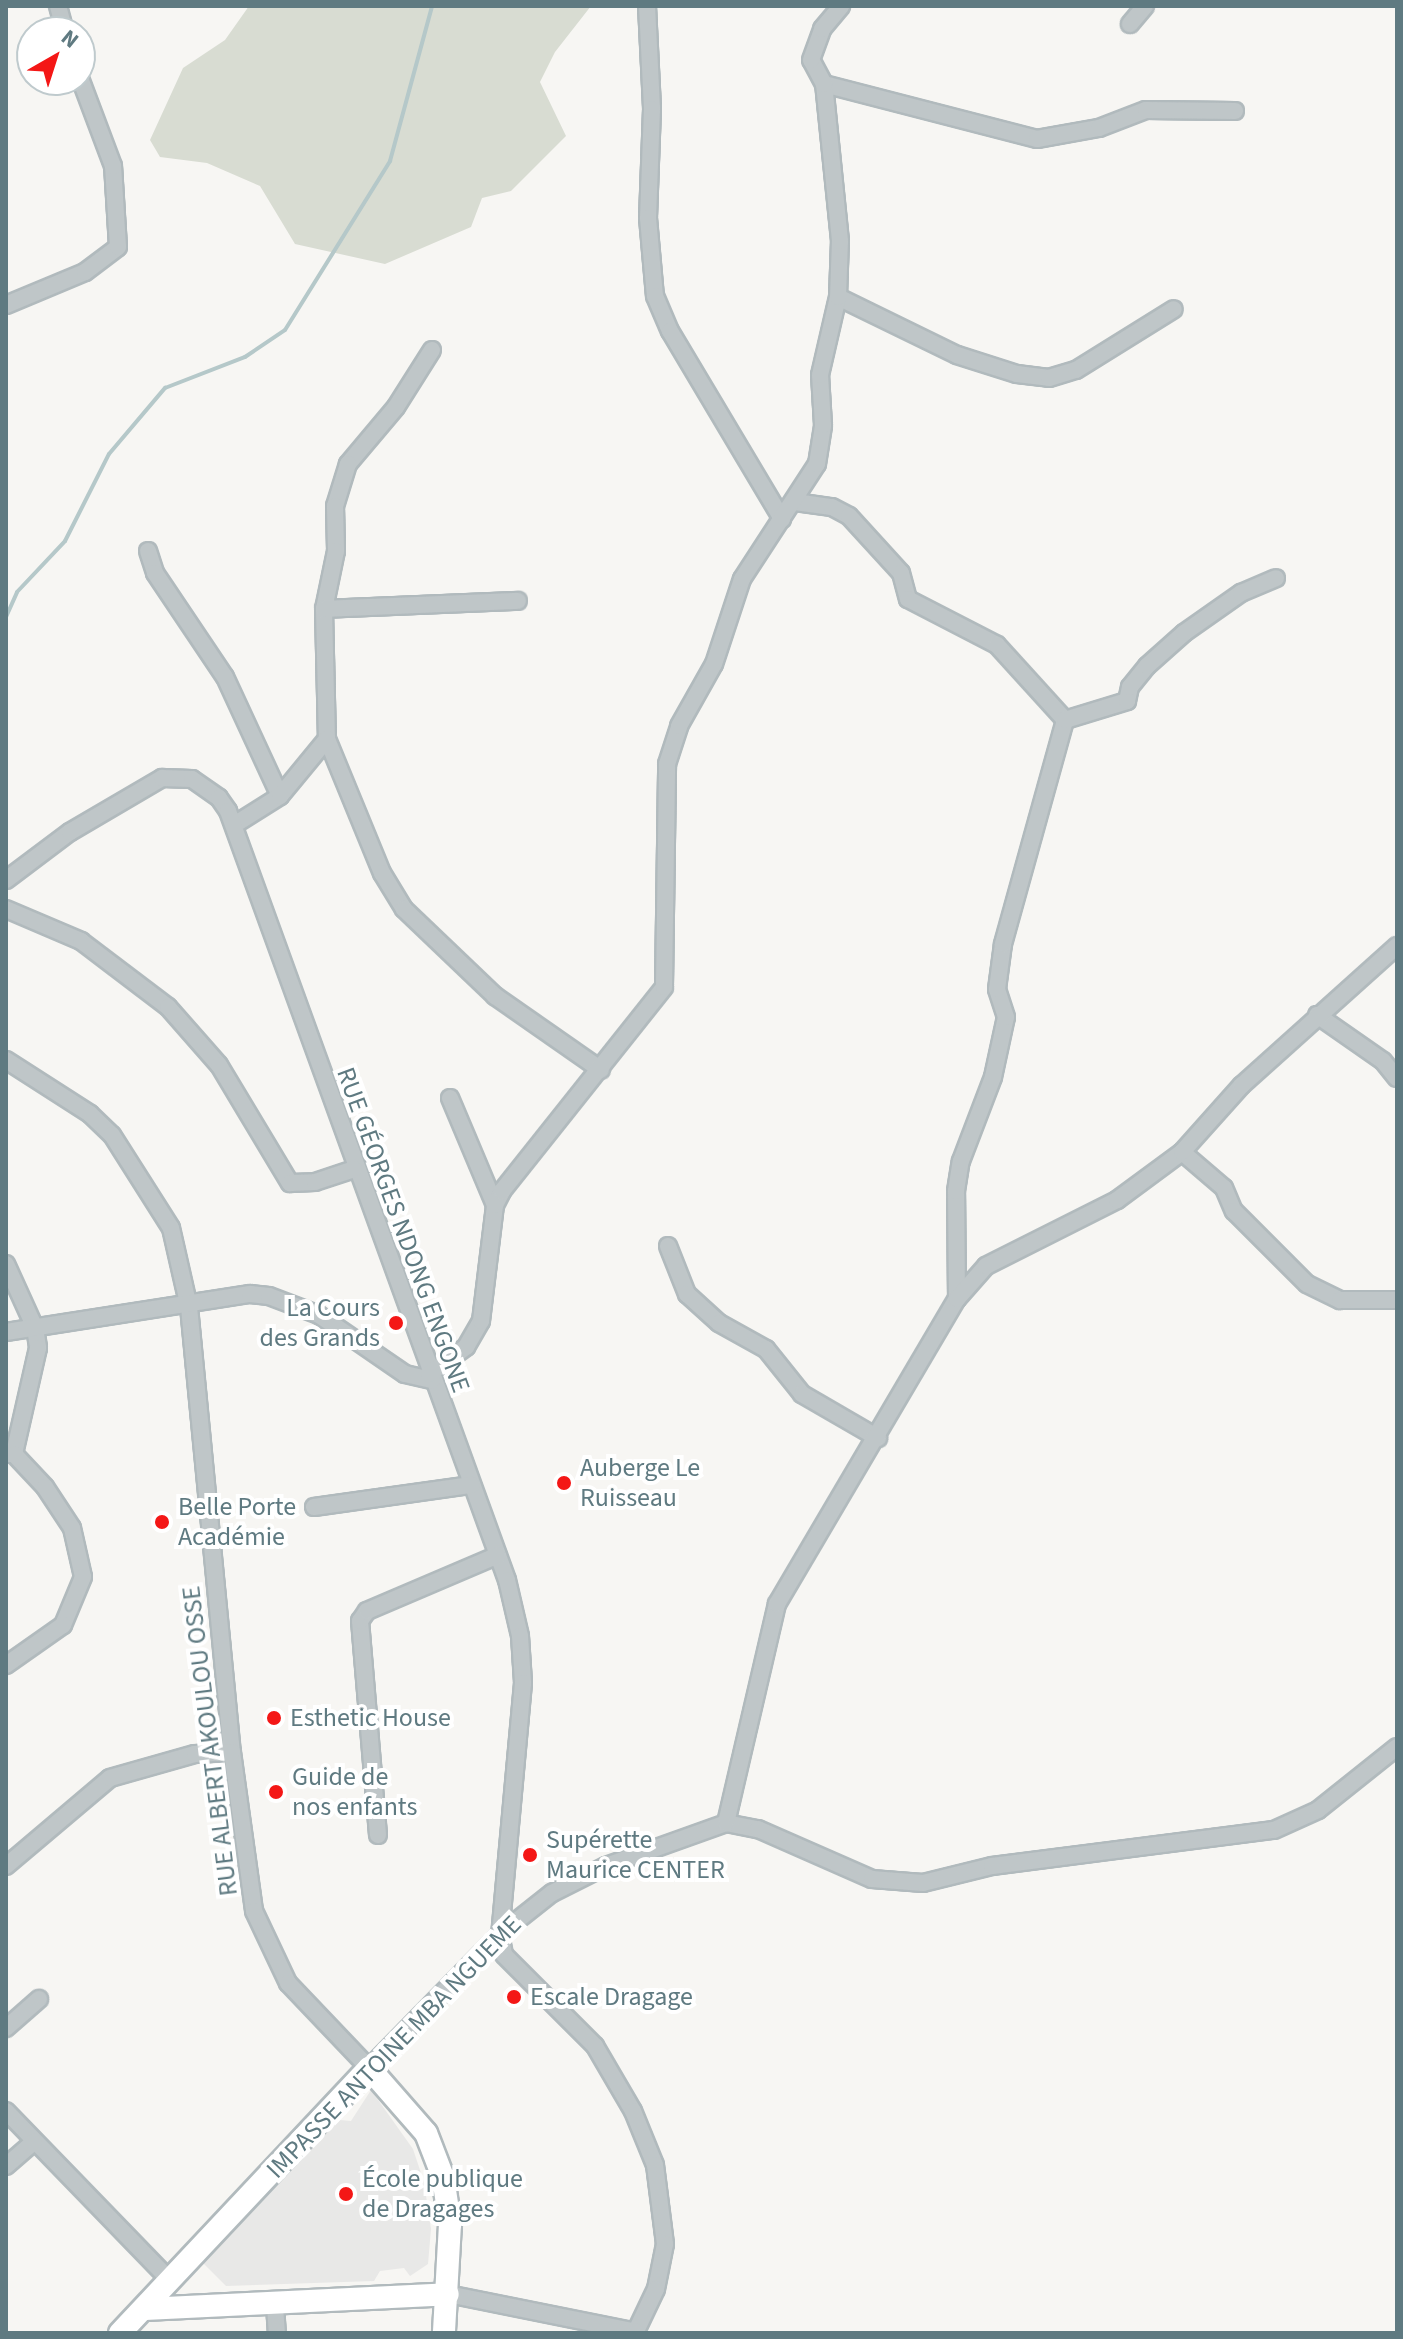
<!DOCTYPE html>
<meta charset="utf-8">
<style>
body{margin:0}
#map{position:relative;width:1403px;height:2339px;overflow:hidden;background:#f7f6f3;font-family:"Source Sans 3",sans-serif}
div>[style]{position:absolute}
.built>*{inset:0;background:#e8e8e7}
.green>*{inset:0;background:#d8dcd2}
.stream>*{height:4px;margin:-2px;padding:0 2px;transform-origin:2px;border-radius:2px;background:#b5c8c9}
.roads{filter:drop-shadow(2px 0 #b1babd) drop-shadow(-2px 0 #b1babd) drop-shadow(0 2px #b1babd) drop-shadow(0 -2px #b1babd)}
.minor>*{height:16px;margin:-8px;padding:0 8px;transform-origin:8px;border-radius:8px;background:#bfc6c8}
.secondary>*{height:22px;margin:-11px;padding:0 11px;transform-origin:11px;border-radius:11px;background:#fff}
.dots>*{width:22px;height:22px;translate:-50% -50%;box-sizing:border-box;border:4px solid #fff;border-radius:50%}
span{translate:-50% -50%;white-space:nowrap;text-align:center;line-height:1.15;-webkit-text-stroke:8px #fff;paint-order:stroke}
.street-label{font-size:26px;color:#5f7a81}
.poi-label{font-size:26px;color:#5f7a81}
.right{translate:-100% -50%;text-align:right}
.left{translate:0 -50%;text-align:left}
.frame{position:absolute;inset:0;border:8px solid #5f7a81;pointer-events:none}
.north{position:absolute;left:16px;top:16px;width:80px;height:80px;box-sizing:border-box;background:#fff;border:2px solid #bfcacd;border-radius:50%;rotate:39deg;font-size:22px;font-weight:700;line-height:32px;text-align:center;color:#5f7a81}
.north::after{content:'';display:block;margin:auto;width:28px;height:36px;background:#f41716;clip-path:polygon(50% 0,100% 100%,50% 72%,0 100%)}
</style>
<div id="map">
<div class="built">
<i style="clip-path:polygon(371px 2090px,413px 2149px,424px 2182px,431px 2229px,428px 2264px,410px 2276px,404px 2268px,380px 2271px,374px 2281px,226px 2286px,200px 2260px,340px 2120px,351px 2121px)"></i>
</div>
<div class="green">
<i style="clip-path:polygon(249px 6px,591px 6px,555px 52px,540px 82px,566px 136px,511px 191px,482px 198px,471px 227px,385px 264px,295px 244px,260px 186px,207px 163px,160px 157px,150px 140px,183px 68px,225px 40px)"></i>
</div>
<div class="stream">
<i style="left:6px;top:617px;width:27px;rotate:-66deg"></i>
<i style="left:17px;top:592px;width:70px;rotate:-46.7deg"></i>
<i style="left:65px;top:541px;width:97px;rotate:-63.2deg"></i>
<i style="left:109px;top:454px;width:87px;rotate:-49.7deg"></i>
<i style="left:165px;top:388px;width:86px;rotate:-21.2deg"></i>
<i style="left:245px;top:357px;width:48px;rotate:-34deg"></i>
<i style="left:285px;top:330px;width:199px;rotate:-58.1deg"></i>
<i style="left:390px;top:161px;width:161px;rotate:-74.8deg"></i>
</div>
<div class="roads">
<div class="minor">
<i style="left:58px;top:6px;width:27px;rotate:75deg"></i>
<i style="left:647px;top:6px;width:103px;rotate:87.2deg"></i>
<i style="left:652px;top:109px;width:109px;rotate:92.1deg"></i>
<i style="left:648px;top:218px;width:78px;rotate:84.9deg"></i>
<i style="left:655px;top:296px;width:38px;rotate:67deg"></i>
<i style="left:670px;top:331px;width:219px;rotate:59.2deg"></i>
<i style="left:1130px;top:24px;width:23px;rotate:-50deg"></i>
<i style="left:824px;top:84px;width:220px;rotate:14.5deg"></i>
<i style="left:1037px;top:139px;width:63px;rotate:-10.1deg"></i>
<i style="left:1099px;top:128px;width:50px;rotate:-21deg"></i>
<i style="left:1146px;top:110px;width:89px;rotate:0.6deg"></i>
<i style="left:838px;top:297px;width:132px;rotate:26deg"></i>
<i style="left:957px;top:355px;width:63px;rotate:17.6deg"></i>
<i style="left:1017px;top:374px;width:32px;rotate:7deg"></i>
<i style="left:1049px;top:378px;width:28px;rotate:-17deg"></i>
<i style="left:1076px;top:370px;width:115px;rotate:-31.9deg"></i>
<i style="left:6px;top:305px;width:86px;rotate:-22.7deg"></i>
<i style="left:85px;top:272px;width:41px;rotate:-37.1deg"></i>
<i style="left:118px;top:247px;width:81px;rotate:-93.5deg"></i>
<i style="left:113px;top:166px;width:94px;rotate:-110.6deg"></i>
<i style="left:432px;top:350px;width:67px;rotate:122.3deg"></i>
<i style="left:396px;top:407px;width:75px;rotate:130.1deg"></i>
<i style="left:348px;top:464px;width:44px;rotate:107.2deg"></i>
<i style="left:335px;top:506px;width:45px;rotate:88.7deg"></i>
<i style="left:336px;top:551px;width:59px;rotate:101.7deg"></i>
<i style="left:324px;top:609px;width:130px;rotate:88.7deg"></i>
<i style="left:327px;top:739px;width:145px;rotate:67.7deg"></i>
<i style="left:382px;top:873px;width:42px;rotate:58.6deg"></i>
<i style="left:404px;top:909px;width:126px;rotate:43.7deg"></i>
<i style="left:495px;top:996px;width:129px;rotate:34.9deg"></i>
<i style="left:795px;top:502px;width:37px;rotate:8deg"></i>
<i style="left:832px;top:507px;width:19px;rotate:28deg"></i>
<i style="left:849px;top:516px;width:77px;rotate:47.6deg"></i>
<i style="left:901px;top:573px;width:27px;rotate:75deg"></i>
<i style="left:908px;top:599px;width:100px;rotate:27.3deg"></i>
<i style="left:997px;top:645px;width:101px;rotate:47.8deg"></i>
<i style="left:148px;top:551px;width:23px;rotate:72deg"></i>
<i style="left:155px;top:573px;width:125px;rotate:56.1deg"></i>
<i style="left:225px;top:677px;width:131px;rotate:65.2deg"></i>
<i style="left:324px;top:609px;width:194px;rotate:-2.4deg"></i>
<i style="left:234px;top:825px;width:54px;rotate:-32.2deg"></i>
<i style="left:280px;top:796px;width:74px;rotate:-50.5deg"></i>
<i style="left:6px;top:880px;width:80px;rotate:-36.9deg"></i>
<i style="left:70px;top:832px;width:107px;rotate:-30.4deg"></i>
<i style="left:162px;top:778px;width:30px;rotate:2deg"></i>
<i style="left:192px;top:779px;width:33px;rotate:35deg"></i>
<i style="left:219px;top:798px;width:16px;rotate:55deg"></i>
<i style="left:228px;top:811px;width:818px;rotate:70.06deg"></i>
<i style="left:507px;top:1580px;width:57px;rotate:76.9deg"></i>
<i style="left:520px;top:1636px;width:47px;rotate:86.3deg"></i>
<i style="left:523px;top:1683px;width:252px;rotate:95.2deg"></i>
<i style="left:500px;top:1934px;width:21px;rotate:79deg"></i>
<i style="left:504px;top:1955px;width:129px;rotate:45deg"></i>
<i style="left:595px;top:2046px;width:75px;rotate:59.7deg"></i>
<i style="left:633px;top:2111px;width:58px;rotate:67.8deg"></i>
<i style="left:655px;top:2165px;width:80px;rotate:82.8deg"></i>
<i style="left:665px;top:2244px;width:46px;rotate:101.3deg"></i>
<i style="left:656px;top:2289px;width:49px;rotate:115.5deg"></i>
<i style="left:6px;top:909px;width:82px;rotate:23.1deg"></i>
<i style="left:81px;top:941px;width:109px;rotate:37.2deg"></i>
<i style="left:168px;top:1007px;width:77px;rotate:48.7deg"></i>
<i style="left:219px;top:1065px;width:138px;rotate:59deg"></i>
<i style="left:290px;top:1183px;width:25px;rotate:-2deg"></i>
<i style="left:315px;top:1182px;width:41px;rotate:-18.4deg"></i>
<i style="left:1317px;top:1015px;width:80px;rotate:34.9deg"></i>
<i style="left:1383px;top:1061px;width:22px;rotate:51deg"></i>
<i style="left:6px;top:1060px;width:100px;rotate:32.7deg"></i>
<i style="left:90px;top:1114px;width:30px;rotate:44deg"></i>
<i style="left:112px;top:1135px;width:110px;rotate:57.6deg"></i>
<i style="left:171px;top:1228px;width:81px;rotate:77.2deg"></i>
<i style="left:189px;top:1307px;width:447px;rotate:84.5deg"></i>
<i style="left:232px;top:1752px;width:161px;rotate:82.1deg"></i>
<i style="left:254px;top:1911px;width:80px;rotate:64.7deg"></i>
<i style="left:288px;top:1983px;width:117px;rotate:46.4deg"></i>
<i style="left:369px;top:2068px;width:187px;rotate:-45.6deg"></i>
<i style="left:500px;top:1934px;width:66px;rotate:-38.3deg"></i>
<i style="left:552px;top:1893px;width:60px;rotate:-26.6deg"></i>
<i style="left:606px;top:1866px;width:127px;rotate:-19.7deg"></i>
<i style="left:726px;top:1823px;width:33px;rotate:11deg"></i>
<i style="left:758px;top:1829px;width:124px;rotate:23.7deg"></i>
<i style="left:872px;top:1879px;width:51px;rotate:4.5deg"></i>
<i style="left:923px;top:1883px;width:71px;rotate:-13.8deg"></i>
<i style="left:992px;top:1866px;width:284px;rotate:-7.3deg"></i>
<i style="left:1274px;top:1830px;width:48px;rotate:-24.4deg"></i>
<i style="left:1318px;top:1810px;width:101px;rotate:-38.6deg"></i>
<i style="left:450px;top:1098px;width:116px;rotate:67.2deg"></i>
<i style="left:1182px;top:1152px;width:55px;rotate:40.6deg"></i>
<i style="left:1224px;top:1188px;width:25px;rotate:67deg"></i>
<i style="left:1234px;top:1211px;width:103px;rotate:45deg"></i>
<i style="left:1307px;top:1284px;width:37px;rotate:26deg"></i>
<i style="left:1340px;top:1300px;width:57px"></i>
<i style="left:668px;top:1246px;width:52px;rotate:68.4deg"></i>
<i style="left:687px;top:1294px;width:43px;rotate:42.2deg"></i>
<i style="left:719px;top:1323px;width:54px;rotate:29deg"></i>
<i style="left:766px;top:1349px;width:58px;rotate:51.3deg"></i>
<i style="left:802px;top:1394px;width:88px;rotate:30.1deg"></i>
<i style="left:6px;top:1264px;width:70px;rotate:65.6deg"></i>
<i style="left:35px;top:1328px;width:20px;rotate:81deg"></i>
<i style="left:38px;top:1348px;width:109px;rotate:102.8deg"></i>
<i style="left:957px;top:1299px;width:108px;rotate:-90.5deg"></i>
<i style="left:956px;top:1191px;width:30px;rotate:-81deg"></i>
<i style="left:961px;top:1161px;width:90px;rotate:-69.1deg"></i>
<i style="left:993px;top:1077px;width:61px;rotate:-77.8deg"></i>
<i style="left:1006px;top:1017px;width:29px;rotate:-108deg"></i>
<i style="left:997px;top:989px;width:45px;rotate:-82.4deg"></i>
<i style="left:1003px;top:944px;width:232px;rotate:-74.5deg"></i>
<i style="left:1065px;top:720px;width:65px;rotate:-17deg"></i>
<i style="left:1127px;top:701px;width:14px;rotate:-78deg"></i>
<i style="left:1130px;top:687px;width:27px;rotate:-51deg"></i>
<i style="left:1147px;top:666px;width:50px;rotate:-41.7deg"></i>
<i style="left:1184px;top:633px;width:70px;rotate:-35.1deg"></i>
<i style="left:1241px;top:593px;width:38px;rotate:-23deg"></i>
<i style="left:6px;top:1332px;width:247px;rotate:-8.9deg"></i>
<i style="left:250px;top:1294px;width:19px;rotate:6deg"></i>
<i style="left:269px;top:1296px;width:53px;rotate:20.8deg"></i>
<i style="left:319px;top:1315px;width:104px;rotate:34.5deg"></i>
<i style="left:405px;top:1374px;width:28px;rotate:13deg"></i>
<i style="left:429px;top:1374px;width:46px;rotate:-36.1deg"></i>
<i style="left:466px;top:1347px;width:30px;rotate:-60deg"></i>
<i style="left:481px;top:1321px;width:117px;rotate:-83.1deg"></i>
<i style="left:495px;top:1205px;width:16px;rotate:-63deg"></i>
<i style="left:502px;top:1191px;width:260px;rotate:-51.5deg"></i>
<i style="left:664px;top:987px;width:223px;rotate:-89.2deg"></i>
<i style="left:667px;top:764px;width:40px;rotate:-72deg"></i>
<i style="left:679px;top:726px;width:71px;rotate:-60.6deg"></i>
<i style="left:714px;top:664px;width:89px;rotate:-71.8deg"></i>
<i style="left:742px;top:579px;width:137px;rotate:-56.9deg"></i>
<i style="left:817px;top:464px;width:39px;rotate:-81deg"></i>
<i style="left:823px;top:425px;width:50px;rotate:-93.4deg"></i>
<i style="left:820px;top:375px;width:80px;rotate:-77deg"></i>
<i style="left:838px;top:297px;width:56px;rotate:-88deg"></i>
<i style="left:840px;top:241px;width:158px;rotate:-95.8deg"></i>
<i style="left:824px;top:84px;width:27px;rotate:-118deg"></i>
<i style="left:811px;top:60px;width:33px;rotate:-70deg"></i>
<i style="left:822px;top:29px;width:30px;rotate:-50deg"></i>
<i style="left:6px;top:1454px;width:8px"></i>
<i style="left:14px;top:1454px;width:45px;rotate:46.8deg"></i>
<i style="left:45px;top:1487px;width:49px;rotate:56.6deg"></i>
<i style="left:72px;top:1528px;width:50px;rotate:77.3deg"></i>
<i style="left:83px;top:1577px;width:52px;rotate:112.6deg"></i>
<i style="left:63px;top:1625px;width:70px;rotate:144.9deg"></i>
<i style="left:314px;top:1507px;width:159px;rotate:-8deg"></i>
<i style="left:726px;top:1823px;width:225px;rotate:-76.9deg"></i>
<i style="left:777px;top:1604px;width:354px;rotate:-59.5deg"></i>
<i style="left:957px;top:1299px;width:44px;rotate:-48.7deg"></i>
<i style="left:986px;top:1266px;width:147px;rotate:-26.7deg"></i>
<i style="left:1117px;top:1200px;width:81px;rotate:-36.4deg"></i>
<i style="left:1182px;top:1152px;width:90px;rotate:-48.2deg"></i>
<i style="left:1242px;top:1085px;width:208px;rotate:-41.9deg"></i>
<i style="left:378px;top:1835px;width:215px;rotate:-94.8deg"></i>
<i style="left:360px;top:1621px;width:12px;rotate:-55deg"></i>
<i style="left:367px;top:1611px;width:142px;rotate:-23.1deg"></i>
<i style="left:6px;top:1866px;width:136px;rotate:-40.2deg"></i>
<i style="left:110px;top:1778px;width:88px;rotate:-15.8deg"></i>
<i style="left:195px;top:1754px;width:37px;rotate:-3deg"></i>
<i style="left:6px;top:2028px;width:44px;rotate:-41.3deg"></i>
<i style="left:6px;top:2111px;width:237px;rotate:45.9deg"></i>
<i style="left:6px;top:2166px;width:37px;rotate:-41deg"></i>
<i style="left:448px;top:2294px;width:192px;rotate:11.4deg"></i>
<i style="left:275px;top:2306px;width:27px;rotate:86deg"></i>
</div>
<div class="secondary">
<i style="left:145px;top:2309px;width:303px;rotate:-2.8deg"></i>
<i style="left:120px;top:2333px;width:364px;rotate:-46.8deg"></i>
<i style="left:369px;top:2068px;width:86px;rotate:48.8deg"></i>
<i style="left:426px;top:2133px;width:47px;rotate:68.9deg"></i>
<i style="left:443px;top:2177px;width:48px;rotate:81.5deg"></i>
<i style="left:450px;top:2224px;width:109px;rotate:93.2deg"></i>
</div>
</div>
<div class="dots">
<i style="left:396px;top:1323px;background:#f41716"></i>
<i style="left:564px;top:1483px;background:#f41716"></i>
<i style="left:162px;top:1522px;background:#f41716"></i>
<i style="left:274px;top:1718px;background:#f41716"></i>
<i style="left:276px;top:1792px;background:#f41716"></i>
<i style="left:530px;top:1855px;background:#f41716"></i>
<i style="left:514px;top:1997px;background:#f41716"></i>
<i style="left:346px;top:2194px;background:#f41716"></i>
</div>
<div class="street-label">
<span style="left:403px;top:1230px;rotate:70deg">RUE GÉORGES NDONG ENGONE</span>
<span style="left:210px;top:1741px;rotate:-97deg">RUE ALBERT AKOULOU OSSE</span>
<span style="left:394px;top:2047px;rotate:-46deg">IMPASSE ANTOINE MBA NGUEME</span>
</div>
<div class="poi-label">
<span class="right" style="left:380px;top:1323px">La Cours<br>des Grands</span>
<span class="left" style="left:580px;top:1483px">Auberge Le<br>Ruisseau</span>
<span class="left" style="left:178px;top:1522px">Belle Porte<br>Académie</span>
<span class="left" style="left:290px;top:1718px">Esthetic House</span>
<span class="left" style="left:292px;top:1792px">Guide de<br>nos enfants</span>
<span class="left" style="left:546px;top:1855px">Supérette<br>Maurice CENTER</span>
<span class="left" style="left:530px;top:1997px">Escale Dragage</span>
<span class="left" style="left:362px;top:2194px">École publique<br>de Dragages</span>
</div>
<div class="frame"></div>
<div class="north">N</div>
</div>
